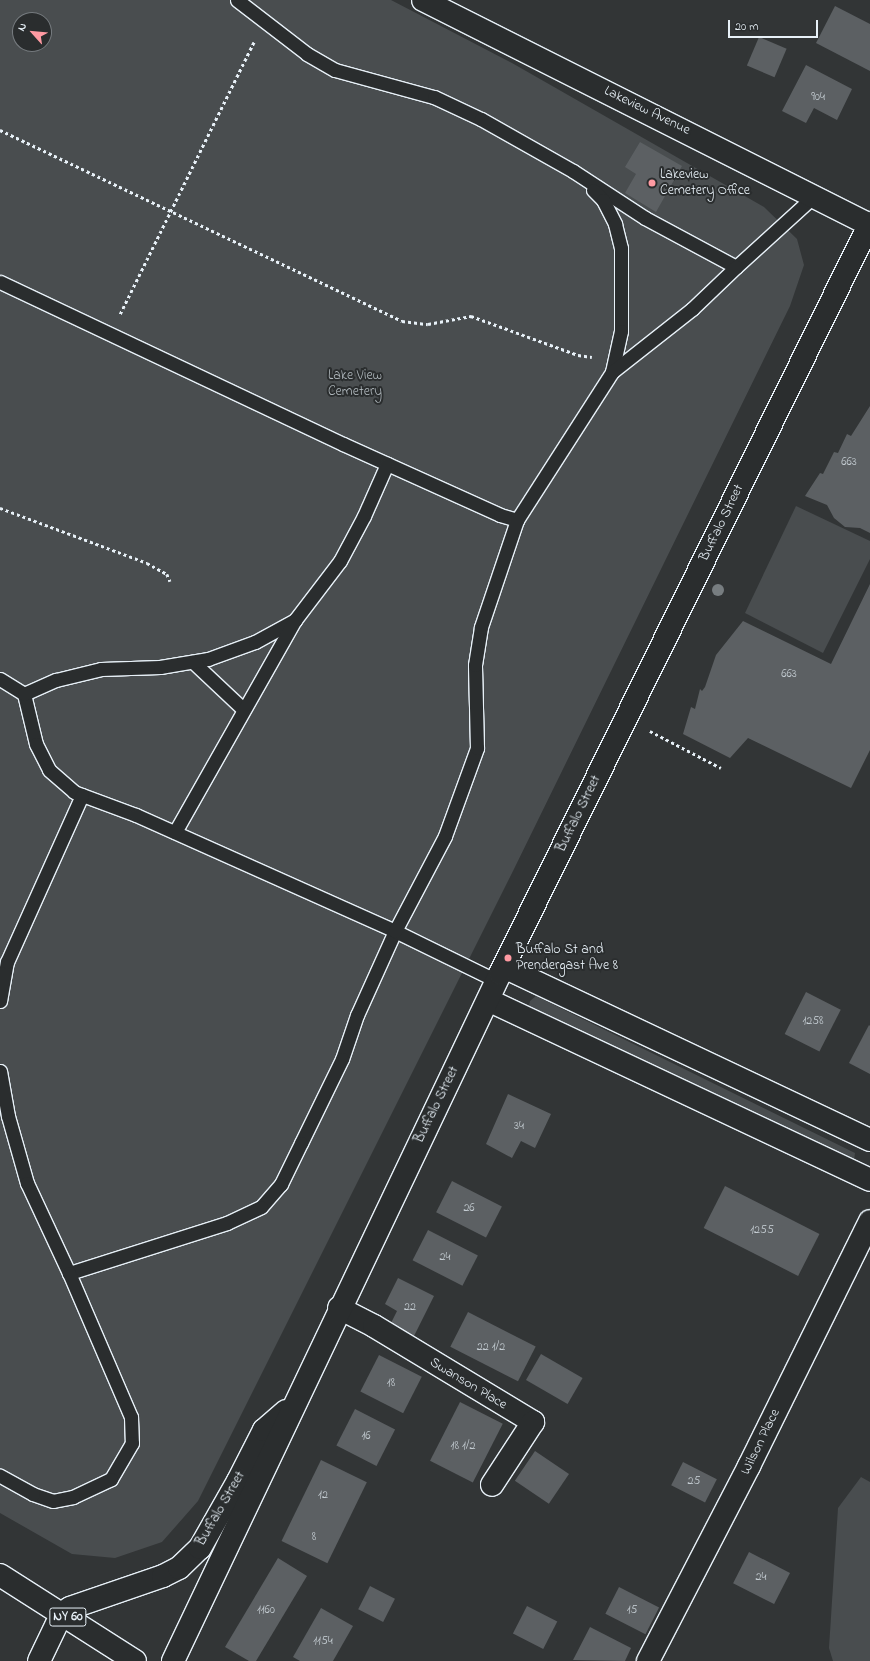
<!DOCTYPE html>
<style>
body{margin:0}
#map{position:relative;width:870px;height:1661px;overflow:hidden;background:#323536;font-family:"Indie Flower",sans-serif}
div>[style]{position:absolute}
.green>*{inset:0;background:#494d4f}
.building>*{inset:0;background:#5c6063;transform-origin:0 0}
.path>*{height:2.5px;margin-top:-1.25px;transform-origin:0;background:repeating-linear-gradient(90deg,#e8f1f8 0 3px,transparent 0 6px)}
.roads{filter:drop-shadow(1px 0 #e8f1f8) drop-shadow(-1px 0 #e8f1f8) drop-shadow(0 1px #e8f1f8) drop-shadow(0 -1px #e8f1f8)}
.lane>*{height:13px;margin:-6.5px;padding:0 6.5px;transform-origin:6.5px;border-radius:6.5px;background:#2a2d2e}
.street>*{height:22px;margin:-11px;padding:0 11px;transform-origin:11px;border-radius:11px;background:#2a2d2e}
.secondary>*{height:22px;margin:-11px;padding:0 11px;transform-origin:11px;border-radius:11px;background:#2a2d2e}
.highway>*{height:22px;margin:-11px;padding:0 11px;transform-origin:11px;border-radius:11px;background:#2a2d2e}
.trees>*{width:12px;height:12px;margin:-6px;border-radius:50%;background:#777d80}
.dots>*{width:11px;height:11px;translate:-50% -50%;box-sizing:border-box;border:2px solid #2a2d2e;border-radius:50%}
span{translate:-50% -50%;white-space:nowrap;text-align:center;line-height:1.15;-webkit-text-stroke:4px #2a2d2e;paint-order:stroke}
.number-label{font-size:12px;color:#c5cdd3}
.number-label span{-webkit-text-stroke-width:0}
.shield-label span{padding:1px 3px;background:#2a2d2e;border:1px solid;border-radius:3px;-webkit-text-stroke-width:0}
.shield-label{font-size:13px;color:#e8f1f8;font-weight:700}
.street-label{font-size:14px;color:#e8f1f8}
.poi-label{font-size:14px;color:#e8f1f8}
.left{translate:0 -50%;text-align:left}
.park-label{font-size:14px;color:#b0b8bd}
.north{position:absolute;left:12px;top:12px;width:40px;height:40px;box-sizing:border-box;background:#2a2d2e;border:1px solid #767b7f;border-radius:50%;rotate:297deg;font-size:11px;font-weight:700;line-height:16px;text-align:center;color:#e8f1f8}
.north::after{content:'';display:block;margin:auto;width:14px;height:18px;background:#ff9aa2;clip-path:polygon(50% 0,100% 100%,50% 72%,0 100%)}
.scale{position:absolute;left:728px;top:20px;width:90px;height:18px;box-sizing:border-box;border:2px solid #e8f1f8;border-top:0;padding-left:5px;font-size:12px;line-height:14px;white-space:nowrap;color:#e8f1f8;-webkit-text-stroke:3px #2a2d2e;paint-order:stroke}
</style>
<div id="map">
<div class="green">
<i style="clip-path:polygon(evenodd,0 0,391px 0,512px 63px,764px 207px,797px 239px,804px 265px,790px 306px,513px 871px,198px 1501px,162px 1542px,115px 1558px,72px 1554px,0 1513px,0 0,20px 20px,44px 20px,44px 44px,20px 44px,20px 20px)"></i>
<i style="clip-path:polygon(796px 506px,870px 541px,870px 559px,823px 653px,745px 613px)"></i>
<i style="clip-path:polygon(536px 996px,855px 1153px,854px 1161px,536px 1011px,529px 1006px,530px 1001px)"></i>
<i style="clip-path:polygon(861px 1477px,870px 1482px,870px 1661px,833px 1661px,829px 1648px,838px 1508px)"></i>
</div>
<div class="building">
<i style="clip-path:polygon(835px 6px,870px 24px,870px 71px,816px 43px)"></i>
<i style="left:759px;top:37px;width:30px;height:31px;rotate:23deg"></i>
<i style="clip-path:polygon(806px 65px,852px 89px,837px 120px,814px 108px,806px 123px,782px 111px)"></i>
<i style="clip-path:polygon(640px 142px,682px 166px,656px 212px,625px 193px,636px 174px,625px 167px)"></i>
<i style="clip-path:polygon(870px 406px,870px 533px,860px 528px,845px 527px,834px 518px,827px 505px,805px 496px,820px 473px,823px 474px,834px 452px,838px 453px,847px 434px,851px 436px)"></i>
<i style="clip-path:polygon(870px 584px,870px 750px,851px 788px,748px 738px,730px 758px,683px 734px,691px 707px,695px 709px,700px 689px,702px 691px,705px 687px,716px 655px,743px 621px,831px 664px)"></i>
<i style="left:806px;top:992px;width:39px;height:47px;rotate:27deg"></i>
<i style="clip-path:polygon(869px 1025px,870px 1026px,870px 1074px,849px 1063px)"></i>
<i style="clip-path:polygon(508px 1094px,551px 1114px,535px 1148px,521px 1141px,512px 1158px,486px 1144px)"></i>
<i style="left:452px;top:1181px;width:56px;height:35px;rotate:27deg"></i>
<i style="left:725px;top:1186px;width:106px;height:47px;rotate:27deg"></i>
<i style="left:428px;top:1230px;width:56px;height:34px;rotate:27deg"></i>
<i style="clip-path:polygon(398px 1278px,434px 1296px,414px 1336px,390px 1325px,397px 1311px,385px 1304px)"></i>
<i style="left:468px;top:1312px;width:76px;height:39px;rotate:27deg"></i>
<i style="left:541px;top:1354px;width:48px;height:30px;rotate:30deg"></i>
<i style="left:379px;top:1355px;width:48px;height:41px;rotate:27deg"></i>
<i style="left:460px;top:1402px;width:48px;height:66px;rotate:27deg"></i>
<i style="left:355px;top:1409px;width:45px;height:41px;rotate:27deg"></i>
<i style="left:535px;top:1451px;width:41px;height:36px;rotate:34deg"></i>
<i style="left:321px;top:1460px;width:51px;height:90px;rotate:26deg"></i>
<i style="left:683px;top:1462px;width:38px;height:26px;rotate:27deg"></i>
<i style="left:749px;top:1552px;width:46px;height:35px;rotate:27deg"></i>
<i style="clip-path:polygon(278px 1558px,307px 1576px,256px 1661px,249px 1661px,225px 1647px)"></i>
<i style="left:370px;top:1586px;width:28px;height:26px;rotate:27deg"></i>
<i style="left:619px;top:1587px;width:45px;height:30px;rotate:27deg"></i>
<i style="left:527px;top:1606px;width:34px;height:31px;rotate:27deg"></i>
<i style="clip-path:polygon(321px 1608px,353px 1626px,333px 1661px,300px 1661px,293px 1657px)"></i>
<i style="clip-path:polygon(590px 1627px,631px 1648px,625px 1661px,573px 1660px)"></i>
</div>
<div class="path">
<i style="left:0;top:130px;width:445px;rotate:25.4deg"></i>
<i style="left:402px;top:321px;width:26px;rotate:7deg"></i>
<i style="left:428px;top:324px;width:44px;rotate:-10.5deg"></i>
<i style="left:471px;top:316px;width:114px;rotate:20deg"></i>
<i style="left:578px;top:355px;width:14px;rotate:8deg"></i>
<i style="left:120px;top:314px;width:303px;rotate:-63.8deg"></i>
<i style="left:0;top:508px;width:157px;rotate:20.5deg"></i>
<i style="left:147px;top:563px;width:23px;rotate:29deg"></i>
<i style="left:167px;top:574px;width:8px;rotate:67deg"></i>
<i style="left:650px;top:731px;width:80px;rotate:27.5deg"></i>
</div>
<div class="roads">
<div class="lane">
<i style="left:237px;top:0;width:88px;rotate:37.6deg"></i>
<i style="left:307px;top:54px;width:32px;rotate:30deg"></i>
<i style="left:335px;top:70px;width:103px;rotate:15.3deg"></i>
<i style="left:434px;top:97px;width:52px;rotate:25.1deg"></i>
<i style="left:481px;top:119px;width:106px;rotate:29.5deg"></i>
<i style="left:573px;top:171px;width:86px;rotate:33.1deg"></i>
<i style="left:645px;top:218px;width:103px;rotate:28.3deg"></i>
<i style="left:736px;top:267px;width:107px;rotate:-42.3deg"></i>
<i style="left:593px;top:190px;width:14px;rotate:45deg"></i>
<i style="left:603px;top:200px;width:27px;rotate:63deg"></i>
<i style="left:615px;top:224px;width:25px;rotate:76deg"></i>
<i style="left:621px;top:248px;width:83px;rotate:90deg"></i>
<i style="left:621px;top:331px;width:42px;rotate:102.4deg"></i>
<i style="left:0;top:282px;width:379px;rotate:25.3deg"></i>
<i style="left:343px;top:444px;width:172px;rotate:24.3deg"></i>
<i style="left:500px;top:515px;width:18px;rotate:16deg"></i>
<i style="left:517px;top:520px;width:176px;rotate:-57.3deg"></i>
<i style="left:612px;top:372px;width:102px;rotate:-38.2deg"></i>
<i style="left:692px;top:309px;width:61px;rotate:-43.7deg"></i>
<i style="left:193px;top:662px;width:69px;rotate:43.2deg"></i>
<i style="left:0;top:679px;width:28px;rotate:32deg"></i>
<i style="left:24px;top:694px;width:51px;rotate:76.5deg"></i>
<i style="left:36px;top:744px;width:29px;rotate:63deg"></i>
<i style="left:49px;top:770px;width:33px;rotate:41deg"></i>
<i style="left:74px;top:792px;width:66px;rotate:20.4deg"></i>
<i style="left:136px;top:815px;width:284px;rotate:24.1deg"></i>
<i style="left:395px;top:931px;width:92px;rotate:114.3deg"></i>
<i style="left:357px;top:1015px;width:46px;rotate:108.8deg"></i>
<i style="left:342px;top:1059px;width:93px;rotate:116deg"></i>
<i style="left:301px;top:1143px;width:46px;rotate:116deg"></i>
<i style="left:281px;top:1184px;width:30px;rotate:131deg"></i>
<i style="left:261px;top:1207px;width:38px;rotate:155deg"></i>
<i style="left:227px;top:1223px;width:166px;rotate:162.4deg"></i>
<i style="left:24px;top:694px;width:35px;rotate:-24deg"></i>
<i style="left:56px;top:680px;width:46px;rotate:-13.7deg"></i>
<i style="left:101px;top:669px;width:59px;rotate:-1.9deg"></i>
<i style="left:160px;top:667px;width:49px;rotate:-9.5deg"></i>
<i style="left:208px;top:659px;width:50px;rotate:-19.9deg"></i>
<i style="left:255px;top:642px;width:46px;rotate:-28.8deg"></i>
<i style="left:295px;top:620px;width:74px;rotate:-52.7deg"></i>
<i style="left:340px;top:561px;width:51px;rotate:-61.9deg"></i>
<i style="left:364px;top:516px;width:57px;rotate:-66.1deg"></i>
<i style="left:175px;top:832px;width:244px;rotate:-60.5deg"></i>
<i style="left:497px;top:981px;width:114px;rotate:-153.9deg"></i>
<i style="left:395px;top:931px;width:107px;rotate:-62.2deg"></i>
<i style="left:445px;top:836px;width:94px;rotate:-70deg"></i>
<i style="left:477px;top:748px;width:83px;rotate:-91.4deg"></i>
<i style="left:475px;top:665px;width:38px;rotate:-81deg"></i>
<i style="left:481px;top:627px;width:113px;rotate:-71.4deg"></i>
<i style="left:0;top:1001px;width:40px;rotate:-80deg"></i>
<i style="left:7px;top:962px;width:183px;rotate:-65.8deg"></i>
<i style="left:0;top:1071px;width:46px;rotate:79.9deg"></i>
<i style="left:8px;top:1116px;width:70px;rotate:74.2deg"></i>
<i style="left:27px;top:1183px;width:99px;rotate:65deg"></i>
<i style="left:69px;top:1273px;width:157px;rotate:66.7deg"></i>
<i style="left:131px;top:1417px;width:26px;rotate:88deg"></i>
<i style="left:132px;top:1443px;width:42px;rotate:120.3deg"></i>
<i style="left:111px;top:1479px;width:42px;rotate:154.7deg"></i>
<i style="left:73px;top:1497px;width:20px;rotate:169deg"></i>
<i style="left:53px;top:1501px;width:21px;rotate:-161deg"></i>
<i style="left:33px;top:1494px;width:38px;rotate:-151deg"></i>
</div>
<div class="street">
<i style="left:423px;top:0;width:500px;rotate:26.72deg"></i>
<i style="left:504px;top:967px;width:405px;rotate:25.3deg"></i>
<i style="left:488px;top:1000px;width:422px;rotate:25.2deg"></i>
<i style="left:339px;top:1308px;width:39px;rotate:27deg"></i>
<i style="left:374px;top:1326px;width:186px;rotate:31.1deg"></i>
<i style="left:533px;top:1422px;width:75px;rotate:123.1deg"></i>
<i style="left:39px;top:1661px;width:53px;rotate:-64.4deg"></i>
<i style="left:648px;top:1661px;width:220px;rotate:-62.6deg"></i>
<i style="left:749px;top:1466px;width:273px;rotate:-63.7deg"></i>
</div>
<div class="secondary">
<i style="left:62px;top:1613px;width:9px;rotate:-32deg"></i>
<i style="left:70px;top:1608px;width:98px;rotate:-19deg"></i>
<i style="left:163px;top:1576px;width:18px;rotate:-27deg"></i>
<i style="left:179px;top:1568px;width:29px;rotate:-44deg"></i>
<i style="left:200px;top:1548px;width:77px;rotate:-60.4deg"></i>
<i style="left:238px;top:1481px;width:57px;rotate:-63deg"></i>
<i style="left:264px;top:1430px;width:29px;rotate:-41deg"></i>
<i style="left:173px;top:1661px;width:761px;rotate:-64.55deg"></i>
<i style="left:500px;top:974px;width:837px;rotate:-63.77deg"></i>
</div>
<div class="highway">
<i style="left:0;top:1575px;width:160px;rotate:32.5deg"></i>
</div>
</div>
<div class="trees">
<i style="left:718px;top:590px"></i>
</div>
<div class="dots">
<i style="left:652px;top:183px;background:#ff9aa2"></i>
<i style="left:508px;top:958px;background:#ff9aa2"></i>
</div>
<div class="number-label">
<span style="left:818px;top:98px">904</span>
<span style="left:849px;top:463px">663</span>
<span style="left:789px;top:675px">663</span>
<span style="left:813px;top:1022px">1258</span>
<span style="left:519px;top:1127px">34</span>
<span style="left:469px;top:1209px">26</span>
<span style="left:762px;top:1231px">1255</span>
<span style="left:445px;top:1258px">24</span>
<span style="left:410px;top:1308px">22</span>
<span style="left:491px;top:1348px">22 1/2</span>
<span style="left:391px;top:1384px">18</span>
<span style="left:366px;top:1437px">16</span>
<span style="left:463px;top:1447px">18 1/2</span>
<span style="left:694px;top:1482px">25</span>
<span style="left:323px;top:1496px">12</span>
<span style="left:314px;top:1538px">8</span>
<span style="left:761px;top:1578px">24</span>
<span style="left:266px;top:1611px">1160</span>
<span style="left:632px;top:1611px">15</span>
<span style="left:323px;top:1642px">1154</span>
</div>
<div class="shield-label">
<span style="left:68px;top:1617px">NY 60</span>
</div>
<div class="street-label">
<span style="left:647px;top:111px;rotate:26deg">Lakeview Avenue</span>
<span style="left:722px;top:523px;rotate:-64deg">Buffalo Street</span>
<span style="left:579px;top:814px;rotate:-64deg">Buffalo Street</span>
<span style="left:437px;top:1105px;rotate:-64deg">Buffalo Street</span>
<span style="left:468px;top:1384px;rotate:31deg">Swanson Place</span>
<span style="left:761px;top:1442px;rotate:-64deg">Wilson Place</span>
<span style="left:221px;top:1509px;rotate:-60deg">Buffalo Street</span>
</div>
<div class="poi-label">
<span class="left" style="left:660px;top:183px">Lakeview<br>Cemetery Office</span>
<span class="left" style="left:516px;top:958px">Buffalo St and<br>Prendergast Ave 8</span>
</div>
<div class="park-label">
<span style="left:355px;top:384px">Lake View<br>Cemetery</span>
</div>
<div class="north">N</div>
<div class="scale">20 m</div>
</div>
